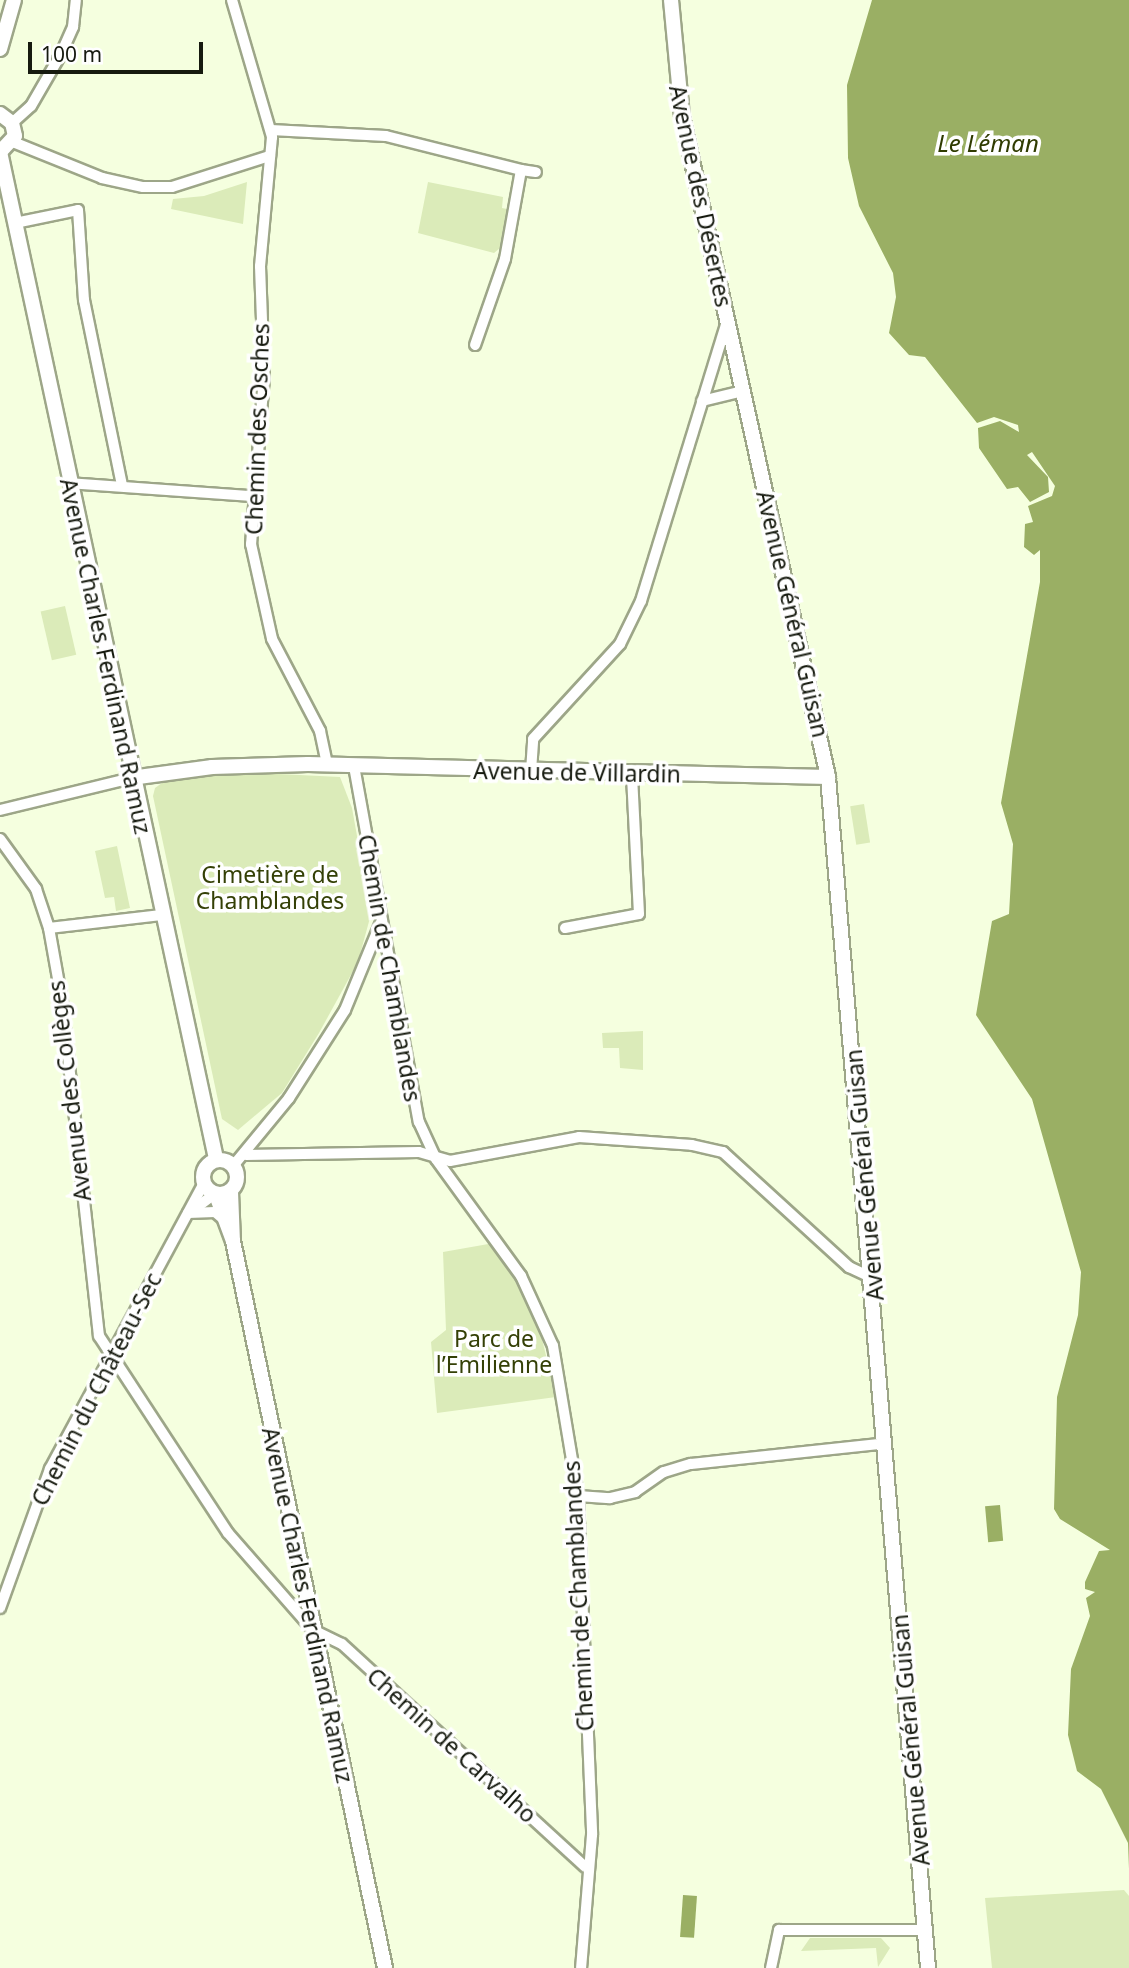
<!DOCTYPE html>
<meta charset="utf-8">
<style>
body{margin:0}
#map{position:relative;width:1129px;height:1968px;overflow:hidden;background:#f5ffdf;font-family:"Noto Sans",sans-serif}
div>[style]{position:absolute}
.green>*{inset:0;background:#dbebb9;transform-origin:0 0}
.water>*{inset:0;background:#9aaf64;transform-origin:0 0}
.roads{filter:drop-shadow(2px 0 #9da688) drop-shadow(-2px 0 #9da688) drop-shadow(0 2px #9da688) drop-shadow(0 -2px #9da688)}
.street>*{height:10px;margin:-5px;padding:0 5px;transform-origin:5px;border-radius:5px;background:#fff}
.secondary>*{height:14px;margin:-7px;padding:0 7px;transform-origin:7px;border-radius:7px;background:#fff}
.secondary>.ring{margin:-7px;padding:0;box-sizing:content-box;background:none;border:14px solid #fff;border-radius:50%}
span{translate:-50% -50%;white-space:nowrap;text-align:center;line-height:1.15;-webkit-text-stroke:7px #fff;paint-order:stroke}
.street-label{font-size:23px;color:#161a0f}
.park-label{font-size:23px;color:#344006}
.water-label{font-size:24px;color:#2f3b01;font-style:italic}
.scale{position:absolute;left:28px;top:42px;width:175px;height:32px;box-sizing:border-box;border:4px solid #161a0f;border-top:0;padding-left:9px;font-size:21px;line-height:24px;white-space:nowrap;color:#161a0f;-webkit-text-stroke:5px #fff;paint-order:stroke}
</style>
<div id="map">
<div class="green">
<i style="clip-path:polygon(247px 182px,243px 224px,171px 209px,173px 199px,204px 196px)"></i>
<i style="clip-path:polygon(428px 182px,503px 197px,502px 208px,507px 209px,500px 248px,494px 253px,418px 233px)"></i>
<i style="left:65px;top:606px;width:50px;height:25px;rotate:77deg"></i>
<i style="clip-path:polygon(241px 772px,340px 777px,352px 808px,371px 914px,358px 962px,319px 1033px,282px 1093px,238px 1130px,222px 1119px,153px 796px,155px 788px,169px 778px)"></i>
<i style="left:864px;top:804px;width:39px;height:14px;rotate:81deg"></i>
<i style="clip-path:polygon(117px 846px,130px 908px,116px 911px,114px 897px,105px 898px,95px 851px)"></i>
<i style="clip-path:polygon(643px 1031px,643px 1070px,620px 1068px,619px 1048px,603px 1048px,602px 1033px)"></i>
<i style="clip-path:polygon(494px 1243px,536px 1314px,556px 1397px,437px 1413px,431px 1342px,446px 1330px,443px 1252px)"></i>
<i style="clip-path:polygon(1124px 1890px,1129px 1896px,1129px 1968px,992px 1968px,985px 1898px)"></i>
<i style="clip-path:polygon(810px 1938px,881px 1938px,890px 1948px,878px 1967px,876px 1948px,801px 1951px)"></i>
</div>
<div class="water">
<i style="clip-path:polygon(872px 0,1129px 0,1129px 1869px,1128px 1843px,1101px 1789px,1077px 1771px,1068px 1735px,1071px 1669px,1090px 1616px,1086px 1598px,1095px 1592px,1085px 1589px,1085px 1582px,1099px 1551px,1110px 1550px,1060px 1519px,1054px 1509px,1057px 1397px,1078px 1315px,1081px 1272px,1032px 1099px,976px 1015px,992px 921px,1009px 914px,1013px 844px,1001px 803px,1040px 582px,1040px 550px,1034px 555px,1024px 547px,1025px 524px,1033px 522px,1028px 506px,1052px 496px,1055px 486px,1032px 452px,1027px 455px,1048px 477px,1049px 492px,1030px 502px,1018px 487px,1007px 489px,979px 448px,978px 428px,1000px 421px,1019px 432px,1018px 425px,994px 417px,977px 423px,925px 357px,909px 355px,889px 333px,896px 297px,893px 273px,859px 206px,848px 158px,847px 85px)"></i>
<i style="left:1000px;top:1505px;width:36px;height:15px;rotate:85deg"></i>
<i style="left:683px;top:1895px;width:14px;height:42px;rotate:4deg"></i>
</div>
<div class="roads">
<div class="street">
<i style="left:232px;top:0;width:143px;rotate:73.7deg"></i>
<i style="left:272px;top:137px;width:130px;rotate:95.3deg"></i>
<i style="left:260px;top:266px;width:110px;rotate:87.9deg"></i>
<i style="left:264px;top:376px;width:169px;rotate:94.4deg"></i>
<i style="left:251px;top:544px;width:97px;rotate:77.5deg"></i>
<i style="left:272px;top:639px;width:104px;rotate:62.4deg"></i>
<i style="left:320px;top:731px;width:34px;rotate:78deg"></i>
<i style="left:12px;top:123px;width:25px;rotate:-42deg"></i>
<i style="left:31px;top:106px;width:60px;rotate:-60deg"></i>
<i style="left:61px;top:54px;width:30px;rotate:-66deg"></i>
<i style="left:73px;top:27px;width:27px;rotate:-84deg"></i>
<i style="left:271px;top:130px;width:115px;rotate:3deg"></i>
<i style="left:386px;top:136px;width:139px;rotate:14.1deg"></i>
<i style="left:521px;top:170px;width:90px;rotate:100.2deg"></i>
<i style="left:505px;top:259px;width:91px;rotate:109.2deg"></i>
<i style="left:13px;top:142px;width:96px;rotate:22deg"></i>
<i style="left:102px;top:178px;width:42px;rotate:12.4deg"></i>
<i style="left:143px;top:187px;width:29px"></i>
<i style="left:172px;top:187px;width:103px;rotate:-17.6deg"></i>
<i style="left:521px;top:170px;width:15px;rotate:8deg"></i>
<i style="left:15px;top:223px;width:64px;rotate:-11.7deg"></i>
<i style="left:78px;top:210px;width:90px;rotate:86.2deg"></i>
<i style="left:84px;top:300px;width:189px;rotate:78.4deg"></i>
<i style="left:702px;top:401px;width:42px;rotate:-13.7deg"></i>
<i style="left:69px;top:483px;width:182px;rotate:4.1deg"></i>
<i style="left:354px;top:766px;width:362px;rotate:79.7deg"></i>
<i style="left:419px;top:1122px;width:41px;rotate:65.3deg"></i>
<i style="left:436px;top:1159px;width:145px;rotate:54deg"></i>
<i style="left:521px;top:1276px;width:77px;rotate:65.4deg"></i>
<i style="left:553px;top:1346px;width:152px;rotate:80.5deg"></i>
<i style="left:578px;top:1496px;width:339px;rotate:87.6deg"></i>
<i style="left:592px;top:1835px;width:133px;rotate:94.7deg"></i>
<i style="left:531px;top:771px;width:32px;rotate:-86deg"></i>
<i style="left:533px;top:739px;width:129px;rotate:-47.5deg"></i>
<i style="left:620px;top:644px;width:48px;rotate:-64deg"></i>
<i style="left:641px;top:601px;width:290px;rotate:-72.9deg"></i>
<i style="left:0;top:810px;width:135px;rotate:-13.7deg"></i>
<i style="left:0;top:839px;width:62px;rotate:54.2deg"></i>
<i style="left:36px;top:889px;width:41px;rotate:71.6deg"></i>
<i style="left:49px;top:928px;width:74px;rotate:79.9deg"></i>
<i style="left:62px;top:1001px;width:337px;rotate:83.7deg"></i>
<i style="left:99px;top:1336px;width:235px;rotate:56.8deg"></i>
<i style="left:228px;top:1533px;width:129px;rotate:48.8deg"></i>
<i style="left:313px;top:1630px;width:32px;rotate:26deg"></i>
<i style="left:342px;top:1644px;width:330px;rotate:42.5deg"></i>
<i style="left:49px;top:928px;width:113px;rotate:-6.6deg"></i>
<i style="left:565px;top:928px;width:75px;rotate:-10.7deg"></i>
<i style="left:639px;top:914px;width:140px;rotate:-92.9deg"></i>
<i style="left:246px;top:1155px;width:173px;rotate:-1deg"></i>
<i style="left:419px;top:1152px;width:32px;rotate:16deg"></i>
<i style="left:450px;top:1161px;width:131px;rotate:-10.5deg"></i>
<i style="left:579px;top:1137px;width:113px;rotate:4deg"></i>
<i style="left:692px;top:1145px;width:32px;rotate:13deg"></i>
<i style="left:723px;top:1152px;width:171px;rotate:42.4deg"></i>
<i style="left:849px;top:1267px;width:26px;rotate:25deg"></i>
<i style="left:233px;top:1166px;width:88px;rotate:-50.5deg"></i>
<i style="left:289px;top:1098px;width:104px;rotate:-57.5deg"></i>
<i style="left:345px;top:1010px;width:97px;rotate:-67.7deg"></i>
<i style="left:192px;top:1211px;width:26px;rotate:-37deg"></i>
<i style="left:188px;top:1213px;width:27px;rotate:-2deg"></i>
<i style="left:215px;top:1212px;width:8px;rotate:40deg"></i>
<i style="left:578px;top:1496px;width:32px;rotate:4deg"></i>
<i style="left:610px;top:1498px;width:26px;rotate:-13deg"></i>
<i style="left:635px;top:1492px;width:35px;rotate:-35deg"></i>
<i style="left:664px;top:1472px;width:28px;rotate:-17deg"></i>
<i style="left:691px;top:1464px;width:196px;rotate:-6.1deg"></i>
<i style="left:0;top:1608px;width:148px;rotate:-70.2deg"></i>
<i style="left:50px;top:1469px;width:327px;rotate:-61.7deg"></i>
<i style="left:771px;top:1968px;width:39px;rotate:-78deg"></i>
<i style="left:779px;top:1930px;width:146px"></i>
</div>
<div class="secondary">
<i style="left:671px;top:0;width:117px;rotate:84.6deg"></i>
<i style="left:682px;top:116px;width:677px;rotate:77.54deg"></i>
<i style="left:828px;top:777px;width:1195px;rotate:85.2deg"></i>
<i style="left:0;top:49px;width:51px;rotate:-74.1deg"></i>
<i style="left:0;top:114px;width:15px;rotate:37deg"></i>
<i style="left:12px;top:123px;width:13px;rotate:77deg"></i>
<i style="left:15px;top:136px;width:22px;rotate:133deg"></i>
<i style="left:0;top:152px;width:1030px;rotate:77.89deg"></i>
<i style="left:131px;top:778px;width:82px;rotate:-7.7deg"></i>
<i style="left:212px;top:767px;width:96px;rotate:-1.8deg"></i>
<i style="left:308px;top:764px;width:520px;rotate:1.43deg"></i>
<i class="ring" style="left:203px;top:1160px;width:20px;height:20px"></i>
<i style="left:231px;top:1192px;width:49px;rotate:87.7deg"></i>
<i style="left:216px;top:1195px;width:49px;rotate:69.7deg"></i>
<i style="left:233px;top:1241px;width:743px;rotate:78.19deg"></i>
</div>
</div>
<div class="street-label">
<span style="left:701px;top:196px;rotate:78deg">Avenue des Désertes</span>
<span style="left:257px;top:429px;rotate:-88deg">Chemin des Osches</span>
<span style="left:793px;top:614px;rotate:77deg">Avenue Général Guisan</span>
<span style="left:106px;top:656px;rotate:78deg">Avenue Charles Ferdinand Ramuz</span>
<span style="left:577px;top:772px;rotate:1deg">Avenue de Villardin</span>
<span style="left:390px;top:968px;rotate:80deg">Chemin de Chamblandes</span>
<span style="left:69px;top:1091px;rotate:-97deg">Avenue des Collèges</span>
<span style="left:864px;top:1175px;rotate:-95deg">Avenue Général Guisan</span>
<span style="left:96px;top:1389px;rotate:-63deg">Chemin du Château-Sec</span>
<span style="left:578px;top:1596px;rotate:-93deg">Chemin de Chamblandes</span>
<span style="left:308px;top:1605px;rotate:78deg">Avenue Charles Ferdinand Ramuz</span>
<span style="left:910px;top:1740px;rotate:-95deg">Avenue Général Guisan</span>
<span style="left:452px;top:1745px;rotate:42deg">Chemin de Carvalho</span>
</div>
<div class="park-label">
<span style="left:270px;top:887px">Cimetière de<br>Chamblandes</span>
<span style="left:494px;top:1351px">Parc de<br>l’Emilienne</span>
</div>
<div class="water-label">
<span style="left:988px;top:143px">Le Léman</span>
</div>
<div class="scale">100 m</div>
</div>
